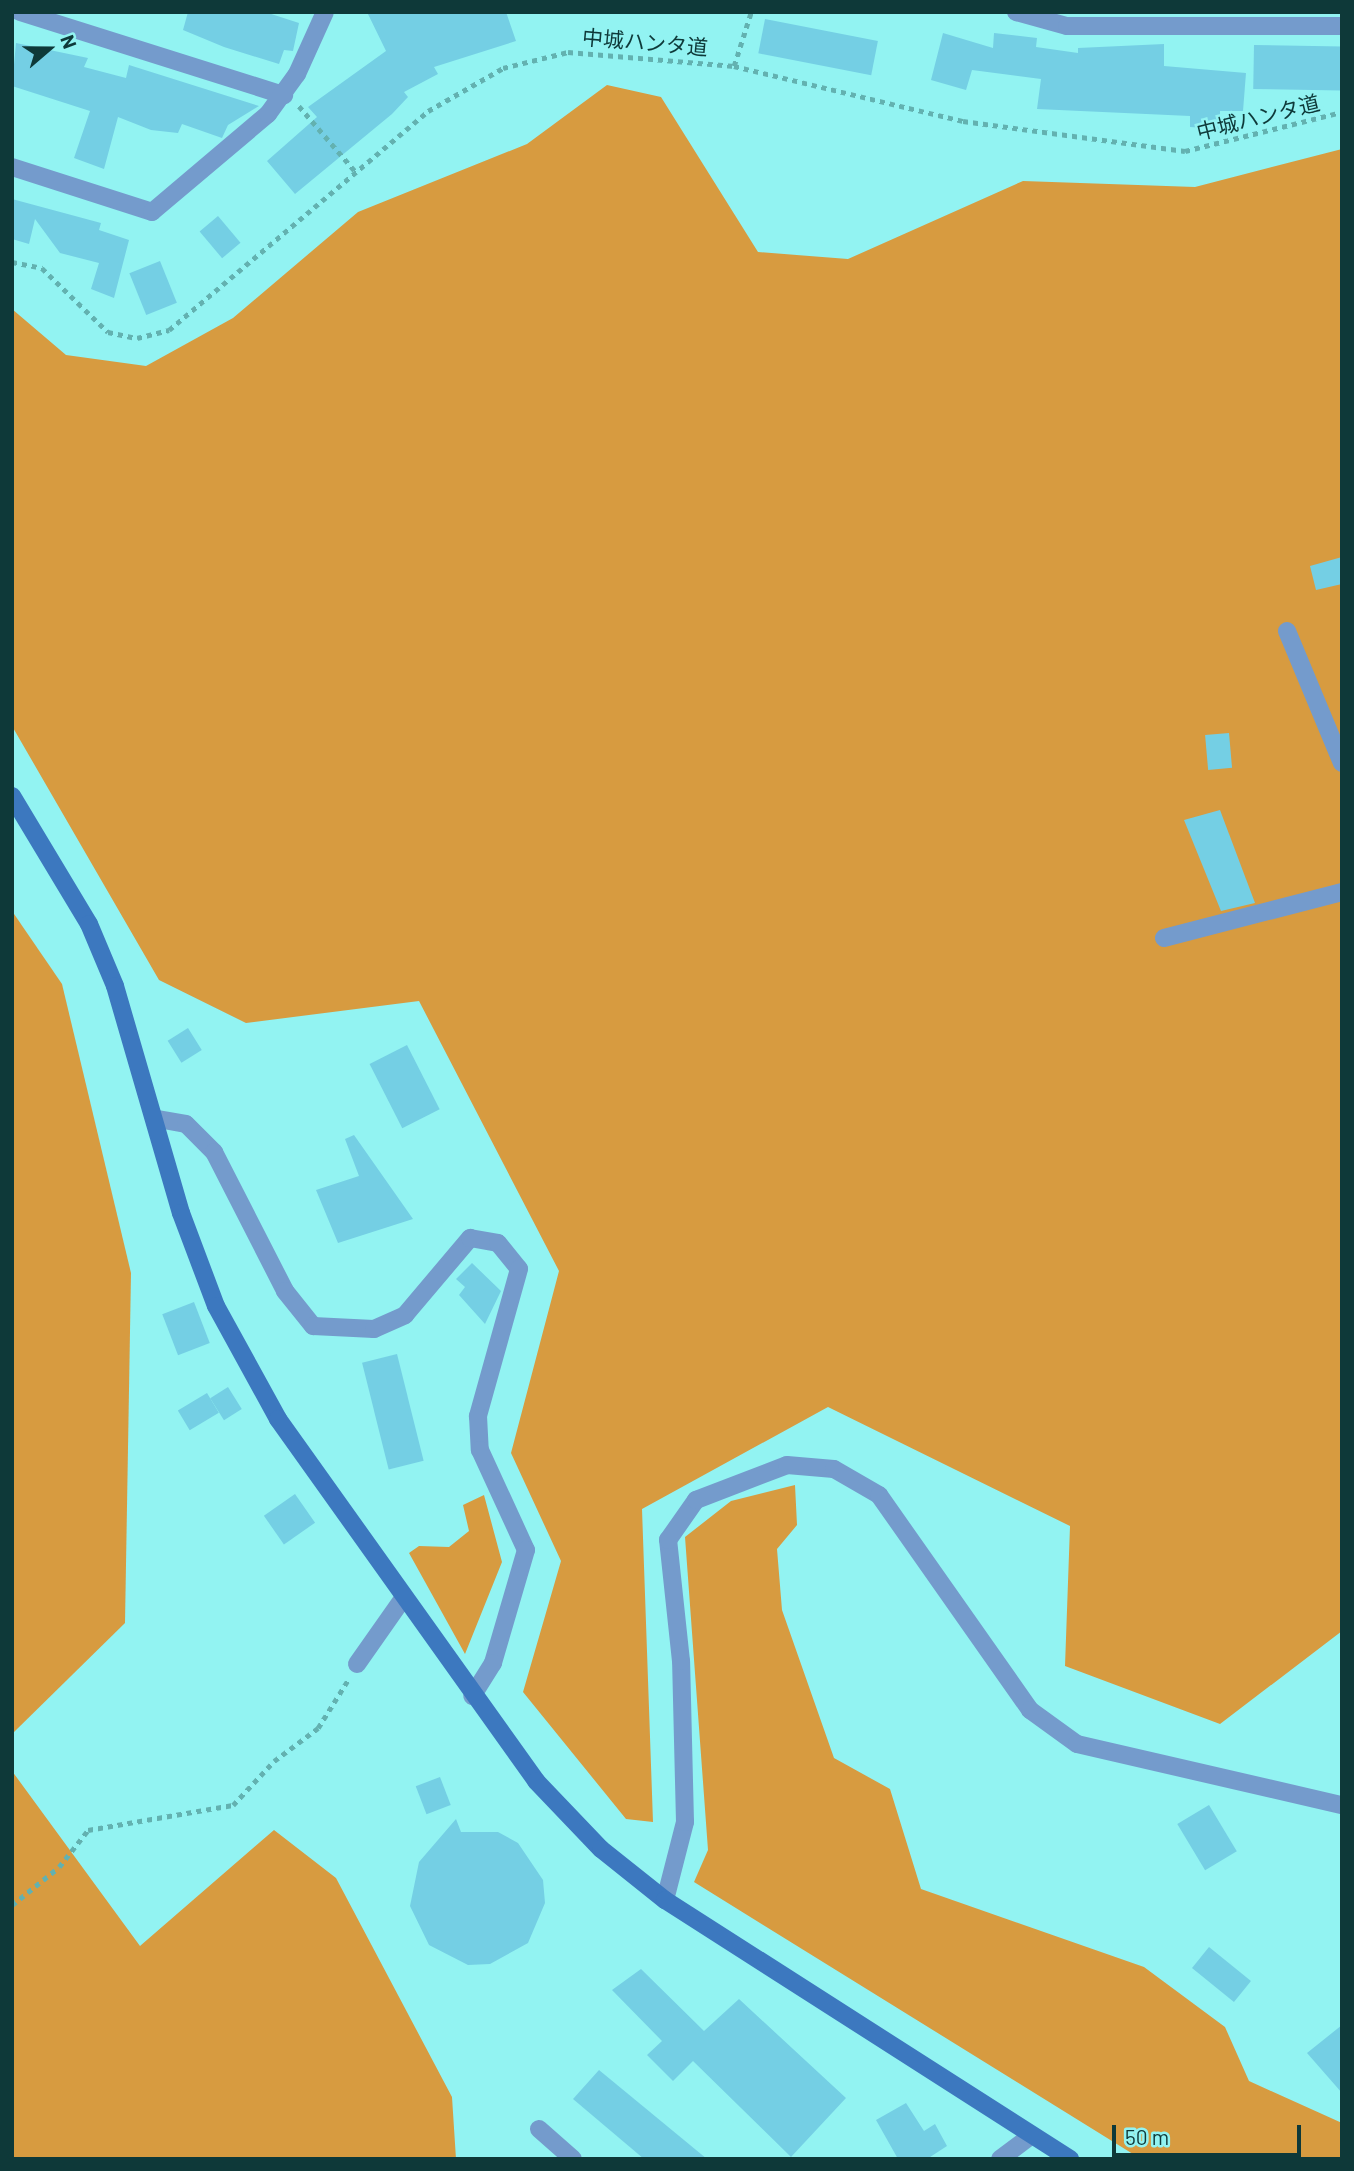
<!DOCTYPE html>
<meta charset="utf-8">
<style>
body{margin:0}
#map{position:relative;width:1354px;height:2171px;overflow:hidden;background:#92f3f2;font-family:Barlow,"Noto Sans JP",sans-serif}
div>[style]{position:absolute}
.forest>*{inset:0;background:#d79b40}
.building>*{inset:0;background:#74cfe4;transform-origin:0 0}
.path>*{height:4.5px;margin-top:-2.25px;transform-origin:0;background:repeating-linear-gradient(90deg,#63b1b0 0 5px,transparent 0 10px)}
.street>*{height:18px;margin:-9px;padding:0 9px;transform-origin:9px;border-radius:9px;background:#749bcc}
.secondary>*{height:18px;margin:-9px;padding:0 9px;transform-origin:9px;border-radius:9px;background:#3c78bf}
span{translate:-50% -50%;white-space:nowrap;text-align:center;line-height:1.15;-webkit-text-stroke:5px #92f3f2;paint-order:stroke}
.street-label{font-size:21px;color:#0e3939}
.frame{position:absolute;inset:0;border:14px solid #0e3939;pointer-events:none}
.north{position:absolute;left:14px;top:14px;width:70px;height:70px;-webkit-text-stroke:5px #92f3f2;paint-order:stroke;rotate:70deg;font-size:19px;font-weight:700;line-height:28px;text-align:center;color:#0e3939}
.north::after{content:'';display:block;margin:auto;width:24px;height:32px;background:#0e3939;clip-path:polygon(50% 0,100% 100%,50% 72%,0 100%)}
.scale{position:absolute;left:1112px;top:2125px;width:189px;height:32px;box-sizing:border-box;border:4px solid #0e3939;border-top:0;padding-left:9px;font-size:21px;line-height:24px;white-space:nowrap;color:#0e3939;-webkit-text-stroke:5px #92f3f2;paint-order:stroke}
</style>
<div id="map">
<div class="forest">
<i style="clip-path:polygon(607px 85px,661px 97px,758px 252px,848px 259px,1023px 181px,1195px 187px,1342px 149px,1342px 1631px,1220px 1724px,1065px 1666px,1070px 1526px,828px 1407px,642px 1509px,653px 1822px,626px 1819px,523px 1692px,561px 1561px,511px 1453px,559px 1271px,419px 1001px,246px 1023px,159px 980px,12px 726px,12px 309px,66px 355px,146px 366px,233px 318px,358px 212px,527px 144px)"></i>
<i style="clip-path:polygon(12px 911px,62px 984px,131px 1273px,125px 1623px,12px 1734px)"></i>
<i style="clip-path:polygon(795px 1485px,797px 1525px,777px 1549px,782px 1610px,834px 1758px,890px 1789px,921px 1889px,1144px 1967px,1225px 2027px,1249px 2081px,1342px 2123px,1342px 2159px,1141px 2159px,694px 1882px,708px 1850px,685px 1537px,731px 1501px)"></i>
<i style="clip-path:polygon(484px 1495px,502px 1562px,465px 1654px,409px 1553px,419px 1546px,449px 1547px,469px 1531px,463px 1505px)"></i>
<i style="clip-path:polygon(12px 1771px,140px 1946px,274px 1830px,336px 1878px,452px 2097px,456px 2159px,12px 2159px)"></i>
</div>
<div class="building">
<i style="clip-path:polygon(188px 12px,265px 12px,299px 23px,293px 51px,284px 50px,279px 64px,224px 47px,183px 30px)"></i>
<i style="clip-path:polygon(367px 12px,506px 12px,516px 41px,434px 67px,438px 74px,404px 92px,408px 97px,392px 114px,295px 194px,267px 161px,317px 117px,308px 107px,386px 51px)"></i>
<i style="left:765px;top:19px;width:115px;height:35px;rotate:11deg"></i>
<i style="clip-path:polygon(943px 33px,993px 48px,994px 33px,1037px 38px,1036px 47px,1078px 53px,1078px 48px,1164px 44px,1164px 66px,1246px 73px,1243px 111px,1220px 111px,1220px 129px,1190px 127px,1190px 116px,1037px 109px,1041px 79px,972px 70px,966px 90px,931px 80px)"></i>
<i style="clip-path:polygon(16px 43px,88px 58px,84px 67px,126px 78px,129px 65px,259px 106px,228px 125px,222px 138px,182px 124px,178px 133px,151px 130px,118px 117px,104px 169px,74px 158px,90px 111px,12px 86px)"></i>
<i style="left:1254px;top:45px;width:88px;height:44px;rotate:1deg"></i>
<i style="clip-path:polygon(12px 199px,101px 223px,99px 230px,129px 240px,114px 298px,91px 289px,99px 263px,60px 253px,35px 219px,29px 244px,12px 239px)"></i>
<i style="left:218px;top:216px;width:35px;height:24px;rotate:50deg"></i>
<i style="left:160px;top:261px;width:45px;height:33px;rotate:68deg"></i>
<i style="clip-path:polygon(1342px 557px,1342px 584px,1316px 590px,1310px 566px)"></i>
<i style="left:1229px;top:733px;width:35px;height:24px;rotate:85deg"></i>
<i style="clip-path:polygon(1220px 810px,1255px 903px,1221px 911px,1184px 820px)"></i>
<i style="left:188px;top:1028px;width:26px;height:24px;rotate:58deg"></i>
<i style="left:407px;top:1045px;width:72px;height:42px;rotate:63deg"></i>
<i style="clip-path:polygon(354px 1135px,413px 1219px,338px 1243px,316px 1190px,359px 1176px,345px 1139px)"></i>
<i style="clip-path:polygon(472px 1263px,501px 1291px,485px 1324px,459px 1295px,465px 1287px,456px 1279px)"></i>
<i style="left:194px;top:1302px;width:44px;height:34px;rotate:69deg"></i>
<i style="left:397px;top:1354px;width:110px;height:36px;rotate:76deg"></i>
<i style="left:228px;top:1387px;width:26px;height:21px;rotate:58deg"></i>
<i style="left:207px;top:1393px;width:23px;height:34px;rotate:59deg"></i>
<i style="left:295px;top:1494px;width:35px;height:38px;rotate:55deg"></i>
<i style="left:440px;top:1777px;width:30px;height:26px;rotate:69deg"></i>
<i style="left:1209px;top:1805px;width:54px;height:37px;rotate:59deg"></i>
<i style="clip-path:polygon(456px 1819px,461px 1832px,498px 1832px,518px 1843px,543px 1880px,545px 1903px,528px 1943px,490px 1964px,468px 1965px,429px 1945px,410px 1906px,419px 1862px)"></i>
<i style="left:1209px;top:1947px;width:54px;height:27px;rotate:39deg"></i>
<i style="clip-path:polygon(641px 1969px,704px 2031px,739px 1999px,846px 2098px,791px 2157px,693px 2061px,673px 2081px,647px 2055px,662px 2041px,612px 1990px)"></i>
<i style="clip-path:polygon(1342px 2025px,1342px 2093px,1307px 2053px)"></i>
<i style="clip-path:polygon(599px 2070px,633px 2098px,707px 2159px,644px 2159px,573px 2099px)"></i>
<i style="clip-path:polygon(906px 2103px,924px 2131px,935px 2124px,947px 2146px,927px 2159px,898px 2159px,876px 2120px)"></i>
</div>
<div class="path">
<i style="left:734px;top:66px;width:57px;rotate:-72.5deg"></i>
<i style="left:299px;top:106px;width:87px;rotate:49.2deg"></i>
<i style="left:12px;top:262px;width:31px;rotate:11deg"></i>
<i style="left:42px;top:268px;width:92px;rotate:44.1deg"></i>
<i style="left:108px;top:332px;width:30px;rotate:12deg"></i>
<i style="left:137px;top:338px;width:33px;rotate:-14deg"></i>
<i style="left:169px;top:330px;width:339px;rotate:-40.2deg"></i>
<i style="left:428px;top:111px;width:86px;rotate:-29.8deg"></i>
<i style="left:503px;top:68px;width:67px;rotate:-13.8deg"></i>
<i style="left:568px;top:52px;width:167px;rotate:4.8deg"></i>
<i style="left:734px;top:66px;width:236px;rotate:13.5deg"></i>
<i style="left:963px;top:121px;width:224px;rotate:7.7deg"></i>
<i style="left:1185px;top:151px;width:162px;rotate:-14deg"></i>
<i style="left:12px;top:1905px;width:60px;rotate:-39deg"></i>
<i style="left:59px;top:1867px;width:47px;rotate:-51.9deg"></i>
<i style="left:88px;top:1830px;width:147px;rotate:-9.8deg"></i>
<i style="left:233px;top:1805px;width:60px;rotate:-47deg"></i>
<i style="left:274px;top:1761px;width:55px;rotate:-36.9deg"></i>
<i style="left:318px;top:1728px;width:57px;rotate:-58deg"></i>
</div>
<div class="street">
<i style="left:20px;top:12px;width:277px;rotate:17.5deg"></i>
<i style="left:1016px;top:12px;width:53px;rotate:15.4deg"></i>
<i style="left:1067px;top:26px;width:275px"></i>
<i style="left:12px;top:167px;width:147px;rotate:17.8deg"></i>
<i style="left:152px;top:212px;width:152px;rotate:-40.2deg"></i>
<i style="left:268px;top:114px;width:49px;rotate:-54.1deg"></i>
<i style="left:297px;top:74px;width:68px;rotate:-65.7deg"></i>
<i style="left:1287px;top:631px;width:143px;rotate:67.4deg"></i>
<i style="left:1164px;top:938px;width:184px;rotate:-14.5deg"></i>
<i style="left:158px;top:1119px;width:28px;rotate:10deg"></i>
<i style="left:186px;top:1124px;width:40px;rotate:45deg"></i>
<i style="left:214px;top:1152px;width:156px;rotate:62.9deg"></i>
<i style="left:285px;top:1291px;width:45px;rotate:51.3deg"></i>
<i style="left:313px;top:1326px;width:61px;rotate:2.8deg"></i>
<i style="left:374px;top:1329px;width:34px;rotate:-24deg"></i>
<i style="left:405px;top:1315px;width:101px;rotate:-49.8deg"></i>
<i style="left:470px;top:1238px;width:28px;rotate:10deg"></i>
<i style="left:498px;top:1243px;width:33px;rotate:51deg"></i>
<i style="left:519px;top:1269px;width:153px;rotate:105.6deg"></i>
<i style="left:478px;top:1416px;width:34px;rotate:87deg"></i>
<i style="left:480px;top:1450px;width:110px;rotate:65.3deg"></i>
<i style="left:526px;top:1550px;width:118px;rotate:106.3deg"></i>
<i style="left:493px;top:1663px;width:39px;rotate:122deg"></i>
<i style="left:357px;top:1664px;width:78px;rotate:-54.9deg"></i>
<i style="left:665px;top:1900px;width:81px;rotate:-75.6deg"></i>
<i style="left:685px;top:1822px;width:161px;rotate:-91.4deg"></i>
<i style="left:681px;top:1661px;width:122px;rotate:-96.1deg"></i>
<i style="left:668px;top:1540px;width:49px;rotate:-55deg"></i>
<i style="left:696px;top:1500px;width:97px;rotate:-21deg"></i>
<i style="left:787px;top:1465px;width:47px;rotate:4.9deg"></i>
<i style="left:834px;top:1469px;width:52px;rotate:30deg"></i>
<i style="left:879px;top:1495px;width:263px;rotate:54.9deg"></i>
<i style="left:1030px;top:1710px;width:58px;rotate:35.9deg"></i>
<i style="left:1077px;top:1744px;width:272px;rotate:13deg"></i>
<i style="left:539px;top:2129px;width:45px;rotate:41.4deg"></i>
<i style="left:1000px;top:2159px;width:36px;rotate:-37deg"></i>
</div>
<div class="secondary">
<i style="left:12px;top:796px;width:149px;rotate:59deg"></i>
<i style="left:89px;top:924px;width:67px;rotate:67.2deg"></i>
<i style="left:115px;top:986px;width:236px;rotate:73.8deg"></i>
<i style="left:181px;top:1213px;width:99px;rotate:69.4deg"></i>
<i style="left:216px;top:1306px;width:129px;rotate:61.2deg"></i>
<i style="left:278px;top:1419px;width:445px;rotate:54.5deg"></i>
<i style="left:536px;top:1781px;width:94px;rotate:46.3deg"></i>
<i style="left:601px;top:1849px;width:82px;rotate:38.6deg"></i>
<i style="left:665px;top:1900px;width:481px;rotate:32.6deg"></i>
</div>
<div class="street-label">
<span style="left:645px;top:42px;rotate:5deg">中城ハンタ道</span>
<span style="left:1258px;top:117px;rotate:-14deg">中城ハンタ道</span>
</div>
<div class="frame"></div>
<div class="north">N</div>
<div class="scale">50 m</div>
</div>
